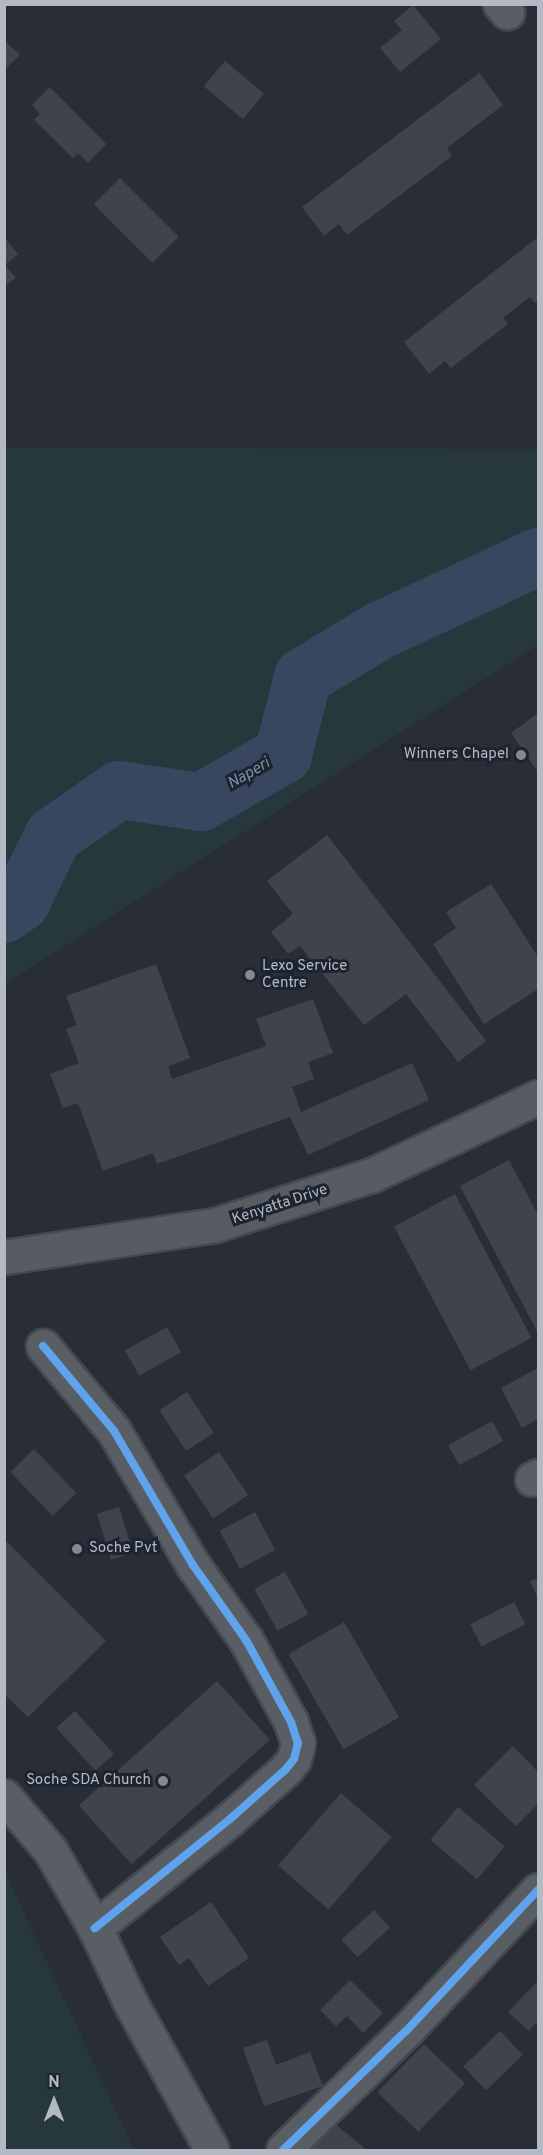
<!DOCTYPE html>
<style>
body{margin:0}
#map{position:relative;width:543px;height:2155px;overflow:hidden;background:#292e36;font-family:Overpass,sans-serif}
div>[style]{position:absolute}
.green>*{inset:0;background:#26383b}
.river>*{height:58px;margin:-29px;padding:0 29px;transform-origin:29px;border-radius:29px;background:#38475f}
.building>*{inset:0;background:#40444a;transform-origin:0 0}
.roads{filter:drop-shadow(2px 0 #45494f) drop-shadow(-2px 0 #45494f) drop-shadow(0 2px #45494f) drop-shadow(0 -2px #45494f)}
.street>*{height:33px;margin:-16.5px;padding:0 16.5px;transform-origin:16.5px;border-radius:16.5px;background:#595d64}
.secondary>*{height:33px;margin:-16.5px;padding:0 16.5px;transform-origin:16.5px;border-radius:16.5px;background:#585b62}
.cycleway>*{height:8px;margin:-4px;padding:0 4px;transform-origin:4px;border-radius:4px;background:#60a3ed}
.dots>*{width:16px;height:16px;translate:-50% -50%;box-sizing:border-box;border:3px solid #1d2430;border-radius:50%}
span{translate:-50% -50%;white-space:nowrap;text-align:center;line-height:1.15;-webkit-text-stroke:6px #1d2430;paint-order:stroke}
.poi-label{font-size:15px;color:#b3bac6}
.right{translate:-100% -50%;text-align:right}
.left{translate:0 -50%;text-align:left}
.street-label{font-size:15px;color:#b3bac6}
.water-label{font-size:16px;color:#7c90ad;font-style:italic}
.frame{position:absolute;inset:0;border:6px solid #b3bac6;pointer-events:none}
.north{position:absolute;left:24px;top:2071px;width:60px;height:60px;-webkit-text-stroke:4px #1d2430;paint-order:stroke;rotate:0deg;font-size:16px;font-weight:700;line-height:24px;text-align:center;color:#b3bac6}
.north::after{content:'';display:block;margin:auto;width:21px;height:27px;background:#b3bac6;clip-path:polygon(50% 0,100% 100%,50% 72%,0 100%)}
</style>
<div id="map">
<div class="green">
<i style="clip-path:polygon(5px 447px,538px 449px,538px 645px,5px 984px)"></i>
<i style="clip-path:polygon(5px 1874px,7px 1876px,134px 2150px,5px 2150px)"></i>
</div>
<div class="river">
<i style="left:4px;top:914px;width:21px;rotate:-35deg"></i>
<i style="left:21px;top:902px;width:73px;rotate:-64.1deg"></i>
<i style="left:53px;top:836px;width:80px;rotate:-34.9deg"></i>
<i style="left:119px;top:790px;width:83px;rotate:8.3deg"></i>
<i style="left:201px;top:802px;width:95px;rotate:-29.8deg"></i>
<i style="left:283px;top:755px;width:81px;rotate:-75.6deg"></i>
<i style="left:303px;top:677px;width:89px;rotate:-31.2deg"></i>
<i style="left:379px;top:631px;width:175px;rotate:-25deg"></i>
</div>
<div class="building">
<i style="clip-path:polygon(413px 5px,441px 39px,400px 72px,380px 48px,402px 30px,394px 21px)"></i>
<i style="clip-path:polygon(4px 40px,20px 55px,4px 70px)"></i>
<i style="left:225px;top:61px;width:51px;height:33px;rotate:40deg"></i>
<i style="clip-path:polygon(479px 73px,503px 105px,447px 148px,452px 156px,347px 235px,339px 224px,324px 236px,302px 207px)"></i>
<i style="clip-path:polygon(50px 87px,106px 144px,88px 163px,78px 153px,73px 158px,34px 120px,40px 114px,32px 105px)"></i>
<i style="left:120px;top:178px;width:83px;height:37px;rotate:45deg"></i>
<i style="clip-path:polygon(4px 237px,18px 254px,5px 265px,16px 278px,4px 286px)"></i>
<i style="clip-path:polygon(538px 237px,538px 301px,535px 303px,530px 297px,503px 318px,508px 324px,451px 368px,445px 361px,429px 374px,404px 342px)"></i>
<i style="clip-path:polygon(538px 713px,538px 772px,511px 733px)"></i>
<i style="clip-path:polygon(327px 835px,486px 1041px,458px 1062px,406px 994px,364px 1025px,300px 946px,288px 954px,271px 932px,293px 914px,267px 881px)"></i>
<i style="clip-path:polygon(491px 884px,538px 957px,538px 989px,484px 1024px,433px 944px,456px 928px,446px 912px)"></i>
<i style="clip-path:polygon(156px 964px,190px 1058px,168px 1066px,172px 1079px,266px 1046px,256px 1019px,313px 999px,333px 1053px,308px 1062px,314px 1079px,292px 1087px,301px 1112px,412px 1063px,429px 1100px,308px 1155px,290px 1117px,157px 1164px,153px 1153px,103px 1171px,78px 1103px,63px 1108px,50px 1074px,79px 1063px,66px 1029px,77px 1025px,66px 996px)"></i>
<i style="clip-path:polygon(509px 1160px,538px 1215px,538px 1333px,460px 1186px)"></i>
<i style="left:455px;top:1194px;width:163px;height:69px;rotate:62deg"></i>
<i style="left:167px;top:1327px;width:29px;height:48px;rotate:61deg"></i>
<i style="clip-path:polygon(538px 1368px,538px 1419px,522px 1428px,501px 1388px)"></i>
<i style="left:187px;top:1392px;width:49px;height:33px;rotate:57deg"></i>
<i style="left:492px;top:1421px;width:23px;height:50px;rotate:61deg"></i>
<i style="left:34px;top:1449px;width:61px;height:33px;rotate:46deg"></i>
<i style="left:219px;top:1452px;width:52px;height:42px;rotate:56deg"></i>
<i style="left:119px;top:1507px;width:48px;height:23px;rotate:73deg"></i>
<i style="left:255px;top:1512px;width:43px;height:40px;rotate:62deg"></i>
<i style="clip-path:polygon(4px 1539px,106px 1641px,28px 1717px,4px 1694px)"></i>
<i style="left:285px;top:1572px;width:48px;height:35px;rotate:61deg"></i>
<i style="clip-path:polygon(538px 1578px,538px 1599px,530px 1581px)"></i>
<i style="left:514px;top:1602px;width:25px;height:49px;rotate:63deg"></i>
<i style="left:344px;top:1622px;width:110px;height:64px;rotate:60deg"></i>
<i style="left:217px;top:1681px;width:79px;height:186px;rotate:48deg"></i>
<i style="left:75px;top:1711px;width:58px;height:25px;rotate:48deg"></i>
<i style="clip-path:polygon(513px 1746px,538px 1772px,538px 1804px,516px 1826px,474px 1785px)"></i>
<i style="left:341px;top:1793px;width:67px;height:96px;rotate:41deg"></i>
<i style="left:458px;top:1807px;width:61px;height:43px;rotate:40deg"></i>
<i style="clip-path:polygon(211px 1902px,249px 1958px,208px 1986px,189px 1958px,179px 1965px,160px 1937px)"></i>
<i style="left:374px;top:1910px;width:24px;height:44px;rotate:48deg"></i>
<i style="clip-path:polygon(350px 1980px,383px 2013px,363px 2033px,347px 2016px,336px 2026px,320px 2010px)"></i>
<i style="clip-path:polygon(538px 1981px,538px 2021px,529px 2031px,508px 2012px)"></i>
<i style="left:500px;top:2031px;width:33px;height:51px;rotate:46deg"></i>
<i style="clip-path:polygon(267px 2040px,276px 2065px,310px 2052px,323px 2086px,264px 2106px,243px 2048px)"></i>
<i style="left:424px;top:2044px;width:57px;height:67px;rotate:44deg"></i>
<i style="clip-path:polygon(334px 2123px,367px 2150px,310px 2150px)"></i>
</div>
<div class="roads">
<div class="street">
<i style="left:500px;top:4px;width:11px;rotate:49deg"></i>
<i style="left:43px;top:1346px;width:111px;rotate:50.1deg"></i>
<i style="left:114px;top:1431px;width:156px;rotate:59.5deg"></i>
<i style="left:193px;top:1565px;width:92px;rotate:54.8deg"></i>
<i style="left:246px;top:1640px;width:94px;rotate:61.2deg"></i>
<i style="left:291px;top:1722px;width:22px;rotate:72deg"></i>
<i style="left:298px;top:1743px;width:16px;rotate:104deg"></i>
<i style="left:294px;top:1759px;width:14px;rotate:129deg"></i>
<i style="left:285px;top:1770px;width:74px;rotate:138.3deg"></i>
<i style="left:230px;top:1819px;width:174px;rotate:141.1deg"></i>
<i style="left:532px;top:1479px;width:7px;rotate:-27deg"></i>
<i style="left:4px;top:1796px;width:71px;rotate:49.6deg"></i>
<i style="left:50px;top:1850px;width:90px;rotate:60deg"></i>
<i style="left:95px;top:1928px;width:82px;rotate:64.7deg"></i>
<i style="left:130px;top:2002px;width:169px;rotate:61deg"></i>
<i style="left:283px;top:2150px;width:171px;rotate:-44.1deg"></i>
<i style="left:406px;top:2031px;width:193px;rotate:-46.9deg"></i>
</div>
<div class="secondary">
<i style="left:4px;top:1257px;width:213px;rotate:-8.6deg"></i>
<i style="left:215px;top:1225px;width:165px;rotate:-17.7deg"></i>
<i style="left:372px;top:1175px;width:183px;rotate:-25.2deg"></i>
</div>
</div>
<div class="cycleway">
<i style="left:43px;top:1346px;width:111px;rotate:50.1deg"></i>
<i style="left:114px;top:1431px;width:156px;rotate:59.5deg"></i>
<i style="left:193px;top:1565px;width:92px;rotate:54.8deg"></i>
<i style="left:246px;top:1640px;width:94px;rotate:61.2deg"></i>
<i style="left:291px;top:1722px;width:22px;rotate:72deg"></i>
<i style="left:298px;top:1743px;width:16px;rotate:104deg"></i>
<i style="left:294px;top:1759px;width:14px;rotate:129deg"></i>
<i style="left:285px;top:1770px;width:74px;rotate:138.3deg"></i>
<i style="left:230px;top:1819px;width:174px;rotate:141.1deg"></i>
<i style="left:283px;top:2150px;width:171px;rotate:-44.1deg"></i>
<i style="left:406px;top:2031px;width:193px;rotate:-46.9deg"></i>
</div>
<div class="dots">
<i style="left:521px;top:755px;background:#838994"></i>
<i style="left:250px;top:975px;background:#838994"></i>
<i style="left:77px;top:1549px;background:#838994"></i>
<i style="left:163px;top:1781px;background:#838994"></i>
</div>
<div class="poi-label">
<span class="right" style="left:509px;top:755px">Winners Chapel</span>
<span class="left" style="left:262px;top:975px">Lexo Service<br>Centre</span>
<span class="left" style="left:89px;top:1549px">Soche Pvt</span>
<span class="right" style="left:151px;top:1781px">Soche SDA Church</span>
</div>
<div class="street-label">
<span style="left:280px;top:1205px;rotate:-18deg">Kenyatta Drive</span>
</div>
<div class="water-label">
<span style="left:249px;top:774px;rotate:-30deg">Naperi</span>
</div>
<div class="frame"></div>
<div class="north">N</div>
</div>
